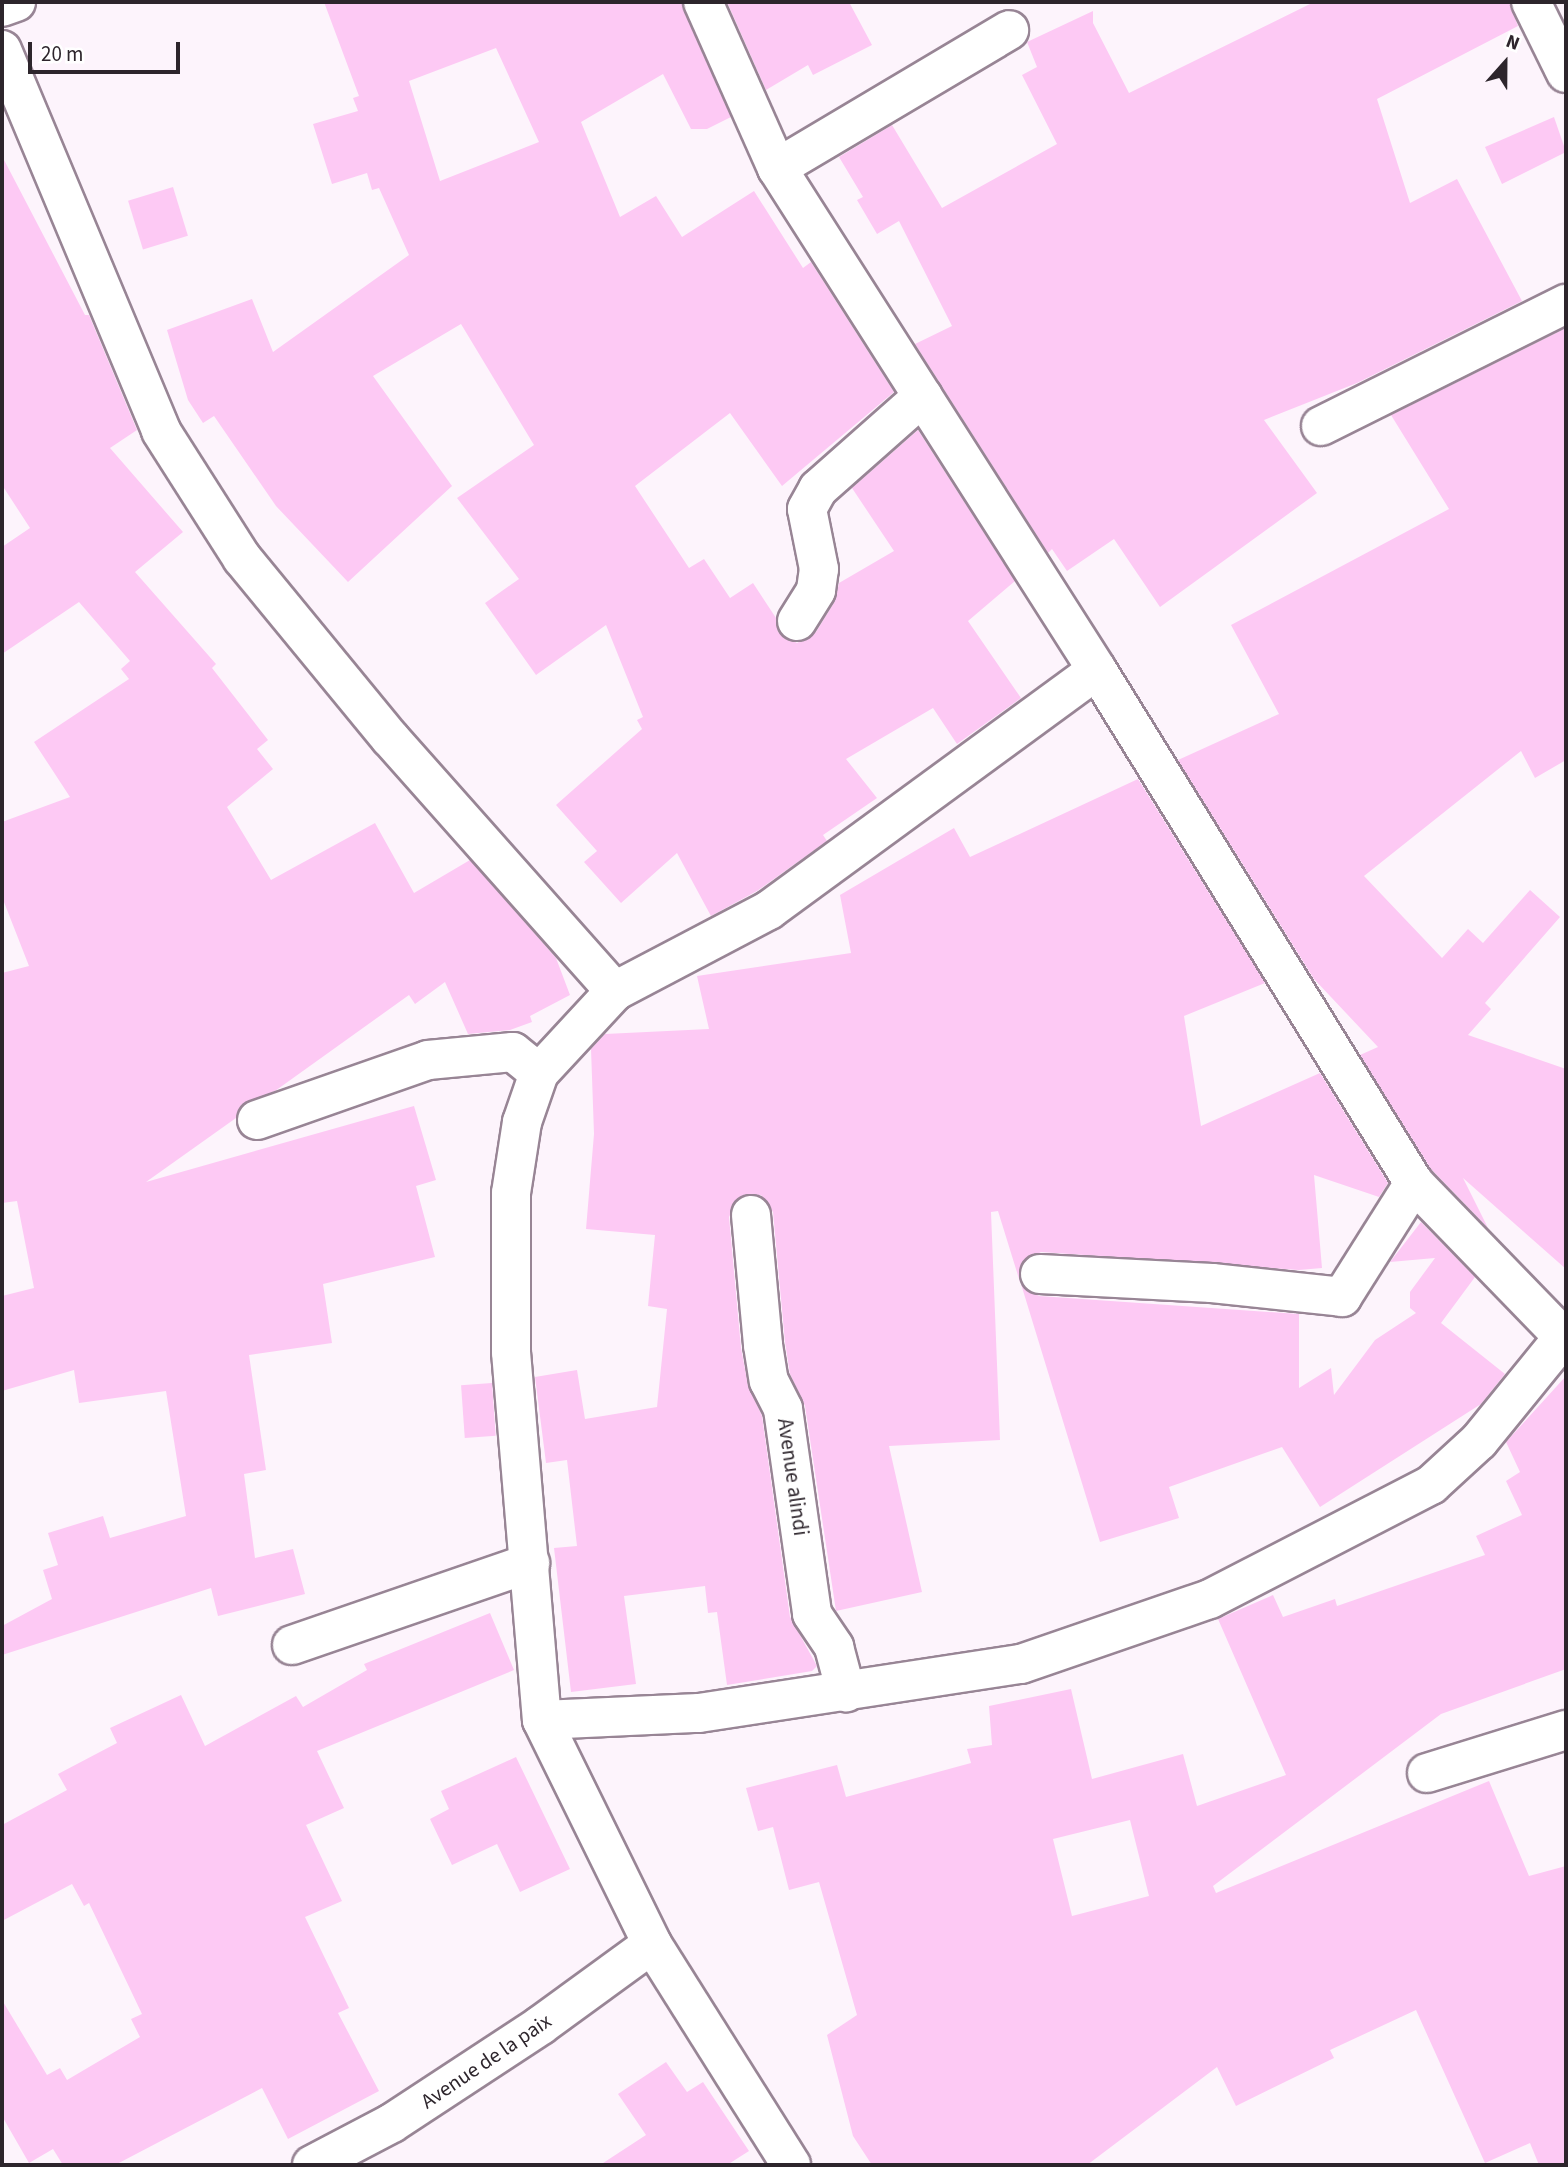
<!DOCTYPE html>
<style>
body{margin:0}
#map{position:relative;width:1568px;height:2167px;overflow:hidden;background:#fdf4fc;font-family:"Source Sans 3",sans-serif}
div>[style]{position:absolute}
.building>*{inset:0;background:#fdc9f4;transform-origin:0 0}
.roads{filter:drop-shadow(2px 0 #988595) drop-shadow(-2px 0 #988595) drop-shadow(0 2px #988595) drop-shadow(0 -2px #988595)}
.minor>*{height:38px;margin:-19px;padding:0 19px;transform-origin:19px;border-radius:19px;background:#fff}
span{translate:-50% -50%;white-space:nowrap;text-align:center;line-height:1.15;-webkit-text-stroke:5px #fff;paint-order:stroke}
.street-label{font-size:21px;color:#2d252c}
.frame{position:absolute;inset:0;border:4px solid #2d252c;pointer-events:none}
.north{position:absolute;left:1470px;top:28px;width:70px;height:70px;-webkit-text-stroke:5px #fff;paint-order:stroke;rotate:21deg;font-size:19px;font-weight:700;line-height:28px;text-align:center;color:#2d252c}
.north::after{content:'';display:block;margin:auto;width:24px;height:32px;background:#2d252c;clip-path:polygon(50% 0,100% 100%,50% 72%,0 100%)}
.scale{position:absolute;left:28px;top:42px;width:152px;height:32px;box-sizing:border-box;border:4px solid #2d252c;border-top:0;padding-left:9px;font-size:21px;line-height:24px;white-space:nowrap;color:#2d252c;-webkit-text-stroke:5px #fff;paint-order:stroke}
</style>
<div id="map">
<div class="building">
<i style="clip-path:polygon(evenodd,324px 2px,681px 2px,731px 117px,707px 129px,691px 129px,663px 74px,581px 122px,620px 217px,656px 196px,682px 237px,754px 191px,803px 268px,811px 262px,894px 392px,782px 486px,730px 413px,635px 486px,689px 568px,704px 559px,730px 598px,753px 583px,776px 618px,778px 632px,797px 643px,816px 632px,835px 601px,839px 583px,894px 551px,852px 488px,918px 430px,1015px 581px,968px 621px,1021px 698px,957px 744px,933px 708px,846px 759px,877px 798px,823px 835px,827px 841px,757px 891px,711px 916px,677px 853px,621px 903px,584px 862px,597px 851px,556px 805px,642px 729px,637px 720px,643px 717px,606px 625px,536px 675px,485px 603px,519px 579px,457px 498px,534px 445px,461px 324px,373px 376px,452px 486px,348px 582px,276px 506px,214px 416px,203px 423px,188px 400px,167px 330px,252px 299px,273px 352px,409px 255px,379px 188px,372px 190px,367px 173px,332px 184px,313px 124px,358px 111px,353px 98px,359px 96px,324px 2px,496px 48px,539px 142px,440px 181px,409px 81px,496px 48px)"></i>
<i style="clip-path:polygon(727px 2px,849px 2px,872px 45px,813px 75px,808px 65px,766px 90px)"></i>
<i style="clip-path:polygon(1314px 2px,1509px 2px,1518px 26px,1377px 99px,1410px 203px,1457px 179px,1522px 301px,1357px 383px,1264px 420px,1317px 493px,1160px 607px,1114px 539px,1067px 571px,1052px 549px,1048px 553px,915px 344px,952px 326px,899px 221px,877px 234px,857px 200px,863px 197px,839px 157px,892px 125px,942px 208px,1057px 144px,1022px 75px,1037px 67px,1027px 42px,1093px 11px,1093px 23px,1129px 93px)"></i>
<i style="clip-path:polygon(1554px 117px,1566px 152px,1502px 184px,1485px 147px)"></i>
<i style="clip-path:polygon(2px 156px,85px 315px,89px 315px,137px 430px,110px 448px,183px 532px,135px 572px,216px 664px,212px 668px,268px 740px,257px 749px,273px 769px,227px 807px,271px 880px,375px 823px,414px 893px,470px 860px,556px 958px,570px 995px,530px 1016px,532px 1022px,510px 1030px,468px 1034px,445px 982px,415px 1004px,409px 995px,275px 1091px,241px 1105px,236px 1118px,146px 1182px,414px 1106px,436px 1180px,416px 1186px,435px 1257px,323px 1284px,332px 1343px,249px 1355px,266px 1470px,244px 1474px,255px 1558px,293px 1549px,305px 1594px,218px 1616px,211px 1588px,2px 1655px,2px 1626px,52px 1599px,43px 1570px,58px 1565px,48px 1533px,103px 1516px,110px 1538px,186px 1516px,166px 1391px,79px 1403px,74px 1370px,2px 1391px,2px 1296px,34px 1288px,17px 1201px,2px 1203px,2px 973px,29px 966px,2px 897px,2px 822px,70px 797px,34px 742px,129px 679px,121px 669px,130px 661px,79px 602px,2px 654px,2px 547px,30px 528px,2px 485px)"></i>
<i style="left:173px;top:187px;width:51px;height:47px;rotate:73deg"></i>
<i style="clip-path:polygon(1566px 328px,1566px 760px,1535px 778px,1521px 751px,1364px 876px,1442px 958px,1468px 929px,1483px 943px,1530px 890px,1560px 917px,1485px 1003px,1491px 1009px,1468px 1035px,1566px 1069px,1566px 1269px,1463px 1178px,1488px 1228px,1431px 1169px,1360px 1055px,1378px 1047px,1314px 979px,1178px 760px,1279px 714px,1231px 625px,1449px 509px,1391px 415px)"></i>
<i style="clip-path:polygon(1138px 779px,1265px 983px,1184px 1016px,1201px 1126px,1320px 1073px,1388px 1183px,1379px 1197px,1314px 1175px,1322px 1268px,1299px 1270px,1041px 1252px,1022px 1262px,1020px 1282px,998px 1211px,991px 1212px,1000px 1440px,889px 1446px,922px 1592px,836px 1611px,805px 1406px,790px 1374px,785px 1342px,773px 1212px,761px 1195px,739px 1197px,729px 1217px,741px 1348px,748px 1385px,762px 1416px,790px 1617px,817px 1666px,812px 1671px,727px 1685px,717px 1612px,708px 1613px,705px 1586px,624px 1596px,636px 1684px,571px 1692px,554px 1548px,577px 1546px,567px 1460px,546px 1463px,535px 1377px,577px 1370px,585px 1419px,657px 1407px,667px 1309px,648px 1306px,655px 1235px,586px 1229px,594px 1134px,591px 1049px,605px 1034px,709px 1029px,697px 976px,851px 953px,840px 895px,954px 828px,970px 857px)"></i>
<i style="clip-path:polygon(1421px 1222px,1475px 1277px,1441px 1323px,1505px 1374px,1481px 1404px,1320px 1507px,1282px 1447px,1169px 1487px,1179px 1518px,1100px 1542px,1021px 1284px,1039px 1296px,1299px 1314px,1299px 1388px,1331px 1368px,1334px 1395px,1375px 1340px,1416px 1313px,1410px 1308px,1410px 1292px,1435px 1258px,1390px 1262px)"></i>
<i style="clip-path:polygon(evenodd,1566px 1376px,1566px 1669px,1441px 1714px,1213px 1886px,1216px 1893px,1489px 1781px,1529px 1876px,1566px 1866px,1566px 2165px,1539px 2165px,1530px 2143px,1485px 2163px,1416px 2010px,1330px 2050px,1334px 2058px,1236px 2106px,1217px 2067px,1087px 2165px,872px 2165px,853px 2136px,827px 2035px,857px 2015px,819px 1882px,789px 1890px,773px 1827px,758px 1831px,746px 1788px,837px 1765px,846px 1797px,971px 1763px,967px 1749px,992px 1745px,989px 1706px,1071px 1689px,1092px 1779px,1183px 1754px,1197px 1806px,1286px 1775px,1218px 1619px,1273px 1595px,1283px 1617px,1335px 1599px,1337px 1606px,1485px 1555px,1476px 1536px,1522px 1515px,1506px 1481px,1520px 1472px,1506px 1442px,1566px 1376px,1130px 1820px,1149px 1896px,1072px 1916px,1053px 1839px,1130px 1820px)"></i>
<i style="left:492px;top:1383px;width:53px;height:31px;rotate:86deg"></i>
<i style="clip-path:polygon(490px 1613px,514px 1670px,317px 1751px,344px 1808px,306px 1825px,342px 1901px,305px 1917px,349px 2008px,338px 2013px,379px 2091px,288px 2139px,262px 2088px,115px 2165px,63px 2165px,53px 2149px,29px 2163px,2px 2116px,2px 2000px,47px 2075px,60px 2068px,67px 2080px,140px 2037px,131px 2019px,142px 2014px,89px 1903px,84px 1906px,72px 1884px,2px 1921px,2px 1825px,67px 1790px,58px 1774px,117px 1743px,110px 1728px,181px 1695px,205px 1746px,296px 1696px,303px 1707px,367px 1670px,364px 1664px)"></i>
<i style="clip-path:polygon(516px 1757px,570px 1869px,520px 1892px,497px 1844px,452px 1865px,430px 1819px,449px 1809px,441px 1791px)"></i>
<i style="clip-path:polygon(666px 2062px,687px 2092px,703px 2082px,749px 2151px,727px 2165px,600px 2165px,646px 2135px,618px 2094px)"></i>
</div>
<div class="roads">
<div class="minor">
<i style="left:703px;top:2px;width:182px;rotate:66deg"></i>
<i style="left:777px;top:168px;width:595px;rotate:57.48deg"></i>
<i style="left:1097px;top:670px;width:603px;rotate:58.29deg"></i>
<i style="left:1414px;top:1183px;width:214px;rotate:45.9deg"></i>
<i style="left:1531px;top:2px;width:79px;rotate:63.8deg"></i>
<i style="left:2px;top:7px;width:15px;rotate:-20deg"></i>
<i style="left:2px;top:50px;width:413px;rotate:67.3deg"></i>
<i style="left:161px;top:431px;width:151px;rotate:57.5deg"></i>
<i style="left:242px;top:558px;width:233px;rotate:50.6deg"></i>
<i style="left:390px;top:738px;width:339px;rotate:48.4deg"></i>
<i style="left:615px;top:991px;width:112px;rotate:132.8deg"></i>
<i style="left:539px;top:1073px;width:52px;rotate:109.1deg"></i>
<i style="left:522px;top:1122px;width:72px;rotate:98.8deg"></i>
<i style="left:511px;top:1193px;width:159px;rotate:90deg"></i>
<i style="left:511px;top:1352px;width:369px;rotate:85.2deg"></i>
<i style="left:542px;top:1720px;width:250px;rotate:63.8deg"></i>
<i style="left:652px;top:1944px;width:261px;rotate:57.8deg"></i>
<i style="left:777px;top:168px;width:270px;rotate:-30.7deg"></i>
<i style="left:1321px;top:426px;width:274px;rotate:-26.5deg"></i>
<i style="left:797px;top:621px;width:36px;rotate:-58deg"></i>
<i style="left:816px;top:590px;width:21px;rotate:-82deg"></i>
<i style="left:819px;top:569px;width:61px;rotate:-101.3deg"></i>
<i style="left:807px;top:509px;width:23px;rotate:-61deg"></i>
<i style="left:818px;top:489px;width:140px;rotate:-41.5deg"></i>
<i style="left:615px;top:991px;width:174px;rotate:-27.7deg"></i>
<i style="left:769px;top:910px;width:406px;rotate:-36.2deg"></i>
<i style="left:257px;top:1120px;width:181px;rotate:-19.3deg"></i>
<i style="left:428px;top:1060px;width:85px;rotate:-5.4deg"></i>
<i style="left:513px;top:1052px;width:33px;rotate:39deg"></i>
<i style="left:751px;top:1215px;width:131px;rotate:84.7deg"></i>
<i style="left:763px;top:1345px;width:36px;rotate:81deg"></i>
<i style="left:769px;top:1381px;width:31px;rotate:63deg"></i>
<i style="left:783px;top:1409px;width:207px;rotate:81.9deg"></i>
<i style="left:812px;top:1614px;width:40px;rotate:56deg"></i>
<i style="left:834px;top:1647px;width:47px;rotate:75.1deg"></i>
<i style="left:1040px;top:1274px;width:172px;rotate:3deg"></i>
<i style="left:1212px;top:1283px;width:131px;rotate:6.1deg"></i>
<i style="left:1342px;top:1297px;width:135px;rotate:-57.7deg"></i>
<i style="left:292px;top:1645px;width:252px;rotate:-19deg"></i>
<i style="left:542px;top:1720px;width:157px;rotate:-2.6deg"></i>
<i style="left:699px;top:1713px;width:326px;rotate:-8.7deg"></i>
<i style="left:1021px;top:1664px;width:200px;rotate:-19deg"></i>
<i style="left:1210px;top:1599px;width:249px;rotate:-27.3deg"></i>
<i style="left:1431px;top:1485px;width:65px;rotate:-42.5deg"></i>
<i style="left:1479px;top:1441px;width:138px;rotate:-50.9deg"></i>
<i style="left:1427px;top:1773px;width:145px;rotate:-17.2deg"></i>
<i style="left:312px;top:2165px;width:90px;rotate:-27.7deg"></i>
<i style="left:392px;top:2123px;width:178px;rotate:-33.3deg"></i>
<i style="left:541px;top:2025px;width:137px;rotate:-36.1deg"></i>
</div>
</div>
<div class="street-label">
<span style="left:793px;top:1477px;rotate:82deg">Avenue alindi</span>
<span style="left:486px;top:2061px;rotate:-34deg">Avenue de la paix</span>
</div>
<div class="frame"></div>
<div class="north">N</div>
<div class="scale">20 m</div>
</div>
